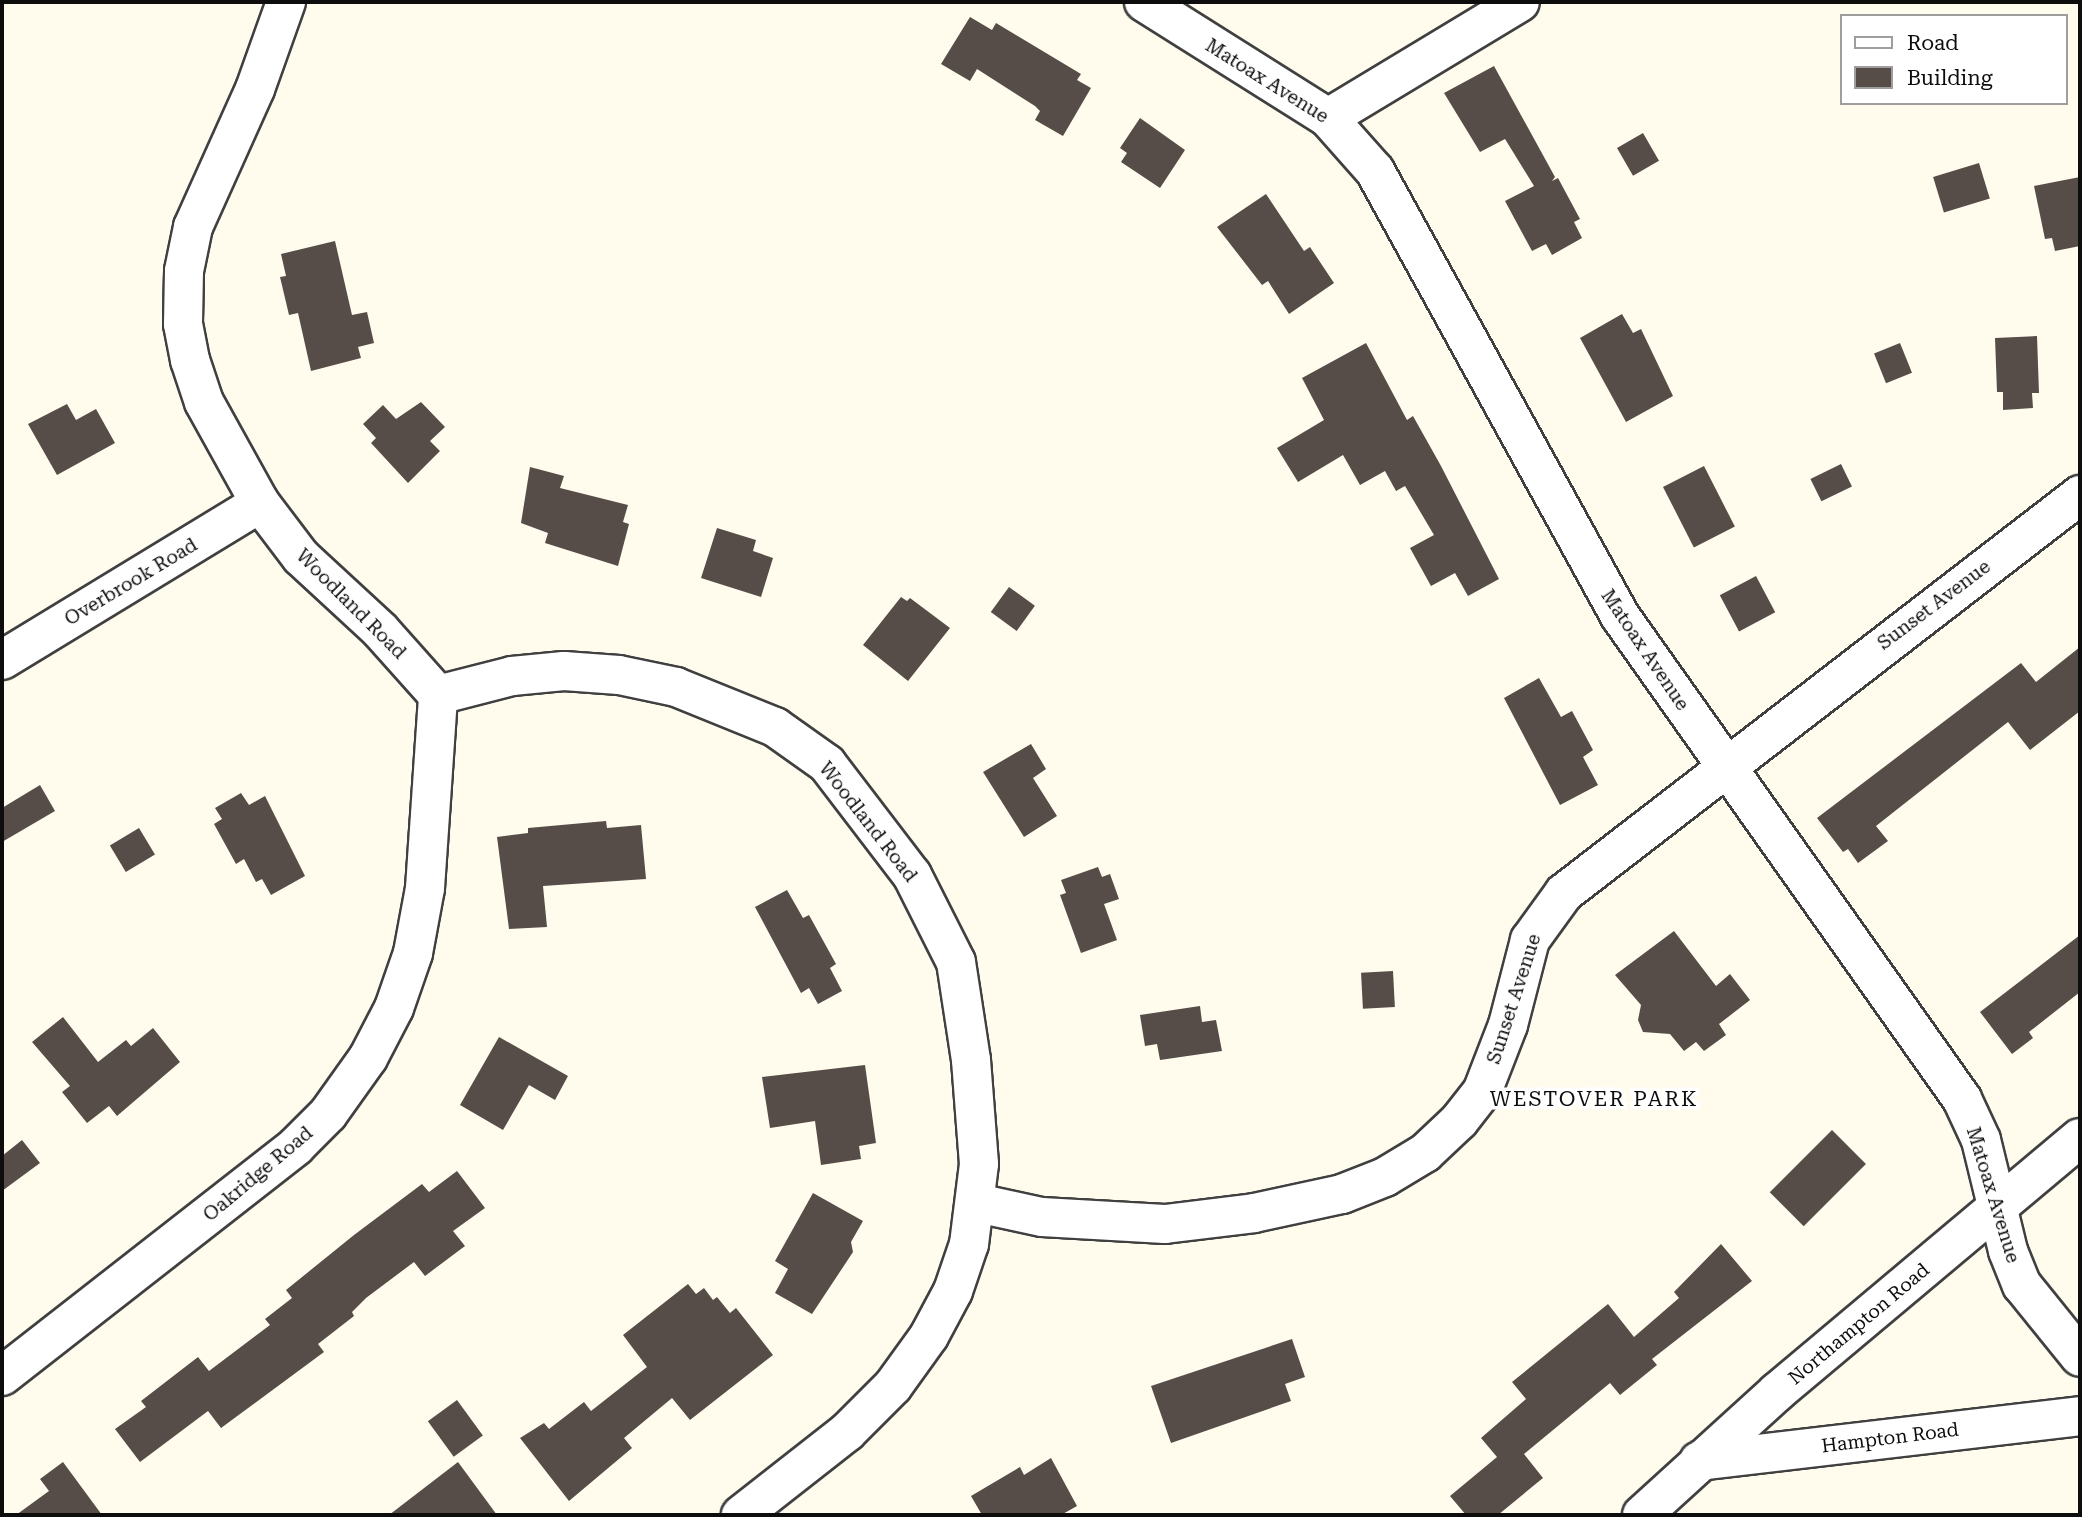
<!DOCTYPE html>
<style>
body{margin:0}
#map{position:relative;width:2082px;height:1517px;overflow:hidden;background:#fffbed;font-family:"Roboto Serif",serif}
div>[style]{position:absolute}
.building>*{inset:0;background:#564d49;transform-origin:0 0}
.roads{filter:drop-shadow(2px 0 #404040) drop-shadow(-2px 0 #404040) drop-shadow(0 2px #404040) drop-shadow(0 -2px #404040)}
.street>*{height:38px;margin:-19px;padding:0 19px;transform-origin:19px;border-radius:19px;background:#fff}
span{translate:-50% -50%;white-space:nowrap;text-align:center;line-height:1.15;-webkit-text-stroke:7px #fff;paint-order:stroke}
.street-label{font-size:19px;color:#0d0d0d}
.neighbourhood-label{font-size:21px;color:#0d0d0d;letter-spacing:2px}
.frame{position:absolute;inset:0;border:4px solid #0d0d0d;pointer-events:none}
.legend{position:absolute;left:1840px;top:14px;width:228px;height:91px;box-sizing:border-box;background:#fff;border:2px solid #9e9e9e;margin:0;padding:9px 12px;list-style:none;font-size:21px;color:#0d0d0d}
.legend li{display:flex;align-items:center;gap:14px;height:35px}
.legend b{width:35px;border:2px solid #9e9e9e}
</style>
<div id="map">
<div class="building">
<i style="clip-path:polygon(970px 17px,992px 30px,996px 23px,1081px 74px,1077px 80px,1091px 88px,1063px 136px,1035px 120px,1040px 111px,1035px 106px,977px 69px,970px 81px,941px 64px)"></i>
<i style="clip-path:polygon(1494px 66px,1555px 177px,1552px 181px,1558px 178px,1580px 219px,1574px 222px,1582px 238px,1552px 255px,1546px 244px,1532px 251px,1505px 201px,1534px 186px,1505px 139px,1480px 152px,1444px 93px)"></i>
<i style="clip-path:polygon(1140px 118px,1185px 150px,1160px 188px,1121px 162px,1127px 153px,1120px 148px)"></i>
<i style="left:1643px;top:133px;width:32px;height:30px;rotate:60deg"></i>
<i style="left:1979px;top:163px;width:37px;height:48px;rotate:73deg"></i>
<i style="clip-path:polygon(2080px 177px,2080px 246px,2055px 251px,2052px 238px,2045px 239px,2034px 186px)"></i>
<i style="clip-path:polygon(1266px 194px,1304px 251px,1310px 247px,1334px 283px,1289px 314px,1268px 281px,1262px 285px,1217px 227px)"></i>
<i style="clip-path:polygon(335px 241px,352px 315px,367px 312px,374px 343px,358px 347px,361px 358px,311px 371px,298px 313px,289px 315px,280px 277px,286px 276px,281px 254px)"></i>
<i style="clip-path:polygon(1622px 314px,1633px 333px,1641px 329px,1673px 396px,1626px 422px,1580px 338px)"></i>
<i style="clip-path:polygon(2037px 336px,2039px 393px,2032px 393px,2033px 408px,2003px 410px,2003px 392px,1997px 392px,1995px 338px)"></i>
<i style="clip-path:polygon(1366px 343px,1407px 420px,1413px 416px,1441px 466px,1499px 579px,1468px 596px,1455px 573px,1431px 586px,1410px 548px,1434px 535px,1405px 486px,1396px 491px,1385px 471px,1360px 485px,1343px 455px,1298px 482px,1277px 448px,1324px 420px,1302px 378px)"></i>
<i style="left:1900px;top:343px;width:32px;height:28px;rotate:68deg"></i>
<i style="clip-path:polygon(421px 402px,445px 427px,430px 441px,440px 451px,408px 483px,371px 443px,376px 438px,363px 424px,383px 405px,396px 419px)"></i>
<i style="clip-path:polygon(67px 404px,76px 420px,96px 409px,115px 443px,57px 475px,28px 424px)"></i>
<i style="left:1841px;top:464px;width:25px;height:34px;rotate:64deg"></i>
<i style="left:1704px;top:466px;width:68px;height:46px;rotate:63deg"></i>
<i style="clip-path:polygon(530px 467px,564px 476px,560px 488px,628px 505px,623px 522px,629px 524px,618px 566px,545px 543px,548px 533px,521px 523px)"></i>
<i style="clip-path:polygon(717px 528px,756px 540px,753px 551px,773px 558px,761px 597px,701px 578px)"></i>
<i style="left:1756px;top:576px;width:41px;height:41px;rotate:62deg"></i>
<i style="left:1009px;top:587px;width:32px;height:31px;rotate:36deg"></i>
<i style="clip-path:polygon(901px 597px,907px 601px,910px 598px,950px 628px,908px 681px,863px 645px)"></i>
<i style="clip-path:polygon(2080px 647px,2080px 711px,2030px 750px,2008px 722px,1876px 826px,1888px 841px,1858px 863px,1848px 849px,1843px 852px,1817px 818px,2021px 663px,2036px 682px)"></i>
<i style="clip-path:polygon(1539px 678px,1561px 717px,1572px 711px,1593px 750px,1583px 757px,1598px 785px,1560px 805px,1504px 698px)"></i>
<i style="clip-path:polygon(1031px 744px,1046px 769px,1033px 778px,1057px 816px,1024px 837px,983px 772px)"></i>
<i style="clip-path:polygon(40px 785px,55px 811px,2px 842px,2px 808px)"></i>
<i style="clip-path:polygon(241px 793px,249px 805px,265px 796px,305px 876px,271px 895px,262px 879px,256px 882px,244px 859px,236px 864px,214px 824px,222px 819px,215px 808px)"></i>
<i style="clip-path:polygon(606px 821px,607px 828px,641px 825px,646px 879px,543px 886px,547px 927px,509px 929px,497px 837px,528px 833px,528px 828px)"></i>
<i style="left:139px;top:828px;width:31px;height:34px;rotate:59deg"></i>
<i style="clip-path:polygon(1098px 867px,1102px 877px,1110px 874px,1119px 899px,1104px 904px,1117px 940px,1081px 953px,1060px 895px,1066px 893px,1061px 880px)"></i>
<i style="clip-path:polygon(787px 890px,803px 918px,809px 915px,836px 964px,830px 968px,842px 991px,818px 1004px,809px 988px,801px 993px,755px 907px)"></i>
<i style="clip-path:polygon(1674px 931px,1716px 986px,1730px 974px,1750px 1000px,1719px 1024px,1726px 1035px,1704px 1051px,1696px 1042px,1684px 1051px,1670px 1034px,1643px 1032px,1638px 1020px,1641px 1005px,1615px 975px)"></i>
<i style="clip-path:polygon(2080px 935px,2080px 992px,2029px 1032px,2033px 1038px,2012px 1054px,1980px 1012px)"></i>
<i style="left:1393px;top:971px;width:36px;height:32px;rotate:87deg"></i>
<i style="clip-path:polygon(1200px 1006px,1202px 1022px,1216px 1020px,1222px 1051px,1160px 1060px,1157px 1044px,1145px 1046px,1140px 1015px)"></i>
<i style="clip-path:polygon(63px 1017px,98px 1062px,126px 1040px,131px 1046px,153px 1028px,180px 1062px,117px 1116px,109px 1106px,87px 1123px,62px 1092px,70px 1086px,32px 1042px)"></i>
<i style="clip-path:polygon(499px 1037px,568px 1076px,555px 1100px,529px 1085px,503px 1130px,460px 1105px)"></i>
<i style="clip-path:polygon(865px 1065px,876px 1143px,859px 1146px,861px 1159px,821px 1165px,815px 1121px,770px 1128px,762px 1077px)"></i>
<i style="left:1832px;top:1130px;width:48px;height:88px;rotate:45deg"></i>
<i style="clip-path:polygon(22px 1140px,40px 1163px,2px 1191px,2px 1156px)"></i>
<i style="clip-path:polygon(457px 1171px,485px 1208px,453px 1231px,465px 1246px,425px 1276px,414px 1262px,366px 1298px,352px 1312px,354px 1316px,318px 1344px,324px 1352px,221px 1428px,208px 1411px,140px 1462px,115px 1429px,146px 1407px,141px 1401px,198px 1357px,209px 1371px,270px 1325px,265px 1319px,292px 1298px,286px 1290px,354px 1235px,422px 1184px,429px 1192px)"></i>
<i style="clip-path:polygon(813px 1193px,863px 1221px,851px 1242px,853px 1252px,812px 1314px,775px 1293px,788px 1269px,775px 1261px)"></i>
<i style="clip-path:polygon(1721px 1244px,1752px 1281px,1652px 1359px,1657px 1365px,1620px 1395px,1610px 1383px,1524px 1454px,1543px 1478px,1498px 1515px,1466px 1515px,1450px 1496px,1497px 1457px,1481px 1438px,1526px 1399px,1512px 1382px,1608px 1304px,1634px 1337px,1679px 1298px,1674px 1292px)"></i>
<i style="clip-path:polygon(688px 1284px,696px 1294px,704px 1288px,713px 1300px,717px 1297px,730px 1313px,736px 1308px,773px 1355px,690px 1420px,672px 1398px,624px 1438px,632px 1448px,569px 1501px,520px 1438px,544px 1423px,549px 1429px,584px 1402px,591px 1411px,647px 1367px,623px 1335px)"></i>
<i style="clip-path:polygon(1292px 1339px,1305px 1377px,1285px 1384px,1291px 1401px,1171px 1443px,1151px 1386px)"></i>
<i style="left:457px;top:1400px;width:44px;height:36px;rotate:54deg"></i>
<i style="clip-path:polygon(1051px 1458px,1077px 1506px,1061px 1515px,982px 1515px,971px 1496px,1020px 1467px,1024px 1475px)"></i>
<i style="clip-path:polygon(63px 1462px,102px 1515px,16px 1515px,49px 1491px,40px 1479px)"></i>
<i style="clip-path:polygon(458px 1462px,497px 1515px,389px 1515px)"></i>
</div>
<div class="roads">
<div class="street">
<i style="left:286px;top:2px;width:92px;rotate:109.6deg"></i>
<i style="left:255px;top:89px;width:151px;rotate:114.2deg"></i>
<i style="left:193px;top:227px;width:45px;rotate:101.6deg"></i>
<i style="left:184px;top:271px;width:53px;rotate:91.1deg"></i>
<i style="left:183px;top:324px;width:37px;rotate:79deg"></i>
<i style="left:190px;top:360px;width:44px;rotate:71.6deg"></i>
<i style="left:204px;top:402px;width:115px;rotate:61deg"></i>
<i style="left:260px;top:503px;width:68px;rotate:52.8deg"></i>
<i style="left:301px;top:557px;width:108px;rotate:42.7deg"></i>
<i style="left:380px;top:630px;width:87px;rotate:48.3deg"></i>
<i style="left:438px;top:695px;width:76px;rotate:-14.4deg"></i>
<i style="left:512px;top:676px;width:52px;rotate:-5.5deg"></i>
<i style="left:564px;top:671px;width:55px;rotate:4.2deg"></i>
<i style="left:619px;top:675px;width:58px;rotate:11.9deg"></i>
<i style="left:676px;top:687px;width:107px;rotate:22deg"></i>
<i style="left:775px;top:727px;width:64px;rotate:35.4deg"></i>
<i style="left:827px;top:764px;width:140px;rotate:52.6deg"></i>
<i style="left:912px;top:875px;width:97px;rotate:63.2deg"></i>
<i style="left:956px;top:962px;width:99px;rotate:81.3deg"></i>
<i style="left:971px;top:1060px;width:104px;rotate:85.6deg"></i>
<i style="left:979px;top:1164px;width:81px;rotate:97.1deg"></i>
<i style="left:969px;top:1244px;width:50px;rotate:108.8deg"></i>
<i style="left:953px;top:1291px;width:51px;rotate:118.1deg"></i>
<i style="left:929px;top:1336px;width:62px;rotate:125.8deg"></i>
<i style="left:893px;top:1386px;width:65px;rotate:135deg"></i>
<i style="left:847px;top:1432px;width:135px;rotate:141.9deg"></i>
<i style="left:1144px;top:2px;width:218px;rotate:32.2deg"></i>
<i style="left:1328px;top:118px;width:71px;rotate:48.4deg"></i>
<i style="left:1375px;top:171px;width:508px;rotate:61.16deg"></i>
<i style="left:1620px;top:616px;width:592px;rotate:54.7deg"></i>
<i style="left:1962px;top:1099px;width:45px;rotate:65.1deg"></i>
<i style="left:1981px;top:1140px;width:114px;rotate:76.3deg"></i>
<i style="left:2008px;top:1251px;width:37px;rotate:68deg"></i>
<i style="left:2022px;top:1285px;width:92px;rotate:51.1deg"></i>
<i style="left:1328px;top:118px;width:224px;rotate:-31.1deg"></i>
<i style="left:2px;top:660px;width:302px;rotate:-31.3deg"></i>
<i style="left:977px;top:1203px;width:66px;rotate:12.2deg"></i>
<i style="left:1042px;top:1217px;width:123px;rotate:3.3deg"></i>
<i style="left:1165px;top:1224px;width:90px;rotate:-7deg"></i>
<i style="left:1254px;top:1213px;width:90px;rotate:-12.2deg"></i>
<i style="left:1342px;top:1194px;width:46px;rotate:-21.6deg"></i>
<i style="left:1385px;top:1177px;width:47px;rotate:-31deg"></i>
<i style="left:1425px;top:1153px;width:47px;rotate:-43.3deg"></i>
<i style="left:1459px;top:1121px;width:37px;rotate:-52deg"></i>
<i style="left:1482px;top:1092px;width:72px;rotate:-68.8deg"></i>
<i style="left:1508px;top:1025px;width:88px;rotate:-75.5deg"></i>
<i style="left:1530px;top:940px;width:58px;rotate:-54.1deg"></i>
<i style="left:1564px;top:893px;width:652px;rotate:-37.64deg"></i>
<i style="left:2px;top:1376px;width:373px;rotate:-38deg"></i>
<i style="left:296px;top:1146px;width:45px;rotate:-45deg"></i>
<i style="left:328px;top:1114px;width:69px;rotate:-54.5deg"></i>
<i style="left:368px;top:1058px;width:56px;rotate:-62.5deg"></i>
<i style="left:394px;top:1008px;width:58px;rotate:-70.9deg"></i>
<i style="left:413px;top:953px;width:66px;rotate:-79.5deg"></i>
<i style="left:425px;top:888px;width:193px;rotate:-86.1deg"></i>
<i style="left:1699px;top:1461px;width:384px;rotate:-6.7deg"></i>
<i style="left:1642px;top:1515px;width:183px;rotate:-42.3deg"></i>
<i style="left:1777px;top:1392px;width:395px;rotate:-40deg"></i>
</div>
</div>
<div class="street-label">
<span style="left:1267px;top:81px;rotate:32deg">Matoax Avenue</span>
<span style="left:131px;top:582px;rotate:-31deg">Overbrook Road</span>
<span style="left:351px;top:604px;rotate:45deg">Woodland Road</span>
<span style="left:1934px;top:605px;rotate:-37deg">Sunset Avenue</span>
<span style="left:1645px;top:650px;rotate:56deg">Matoax Avenue</span>
<span style="left:868px;top:822px;rotate:52deg">Woodland Road</span>
<span style="left:1514px;top:999px;rotate:-72deg">Sunset Avenue</span>
<span style="left:258px;top:1174px;rotate:-40deg">Oakridge Road</span>
<span style="left:1993px;top:1195px;rotate:73deg">Matoax Avenue</span>
<span style="left:1859px;top:1324px;rotate:-40deg">Northampton Road</span>
<span style="left:1890px;top:1438px;rotate:-7deg">Hampton Road</span>
</div>
<div class="neighbourhood-label">
<span style="left:1594px;top:1099px">WESTOVER PARK</span>
</div>
<div class="frame"></div>
<ul class="legend">
<li><b style="height:9px;background:#fff"></b>Road</li>
<li><b style="height:19px;background:#564d49"></b>Building</li>
</ul>
</div>
